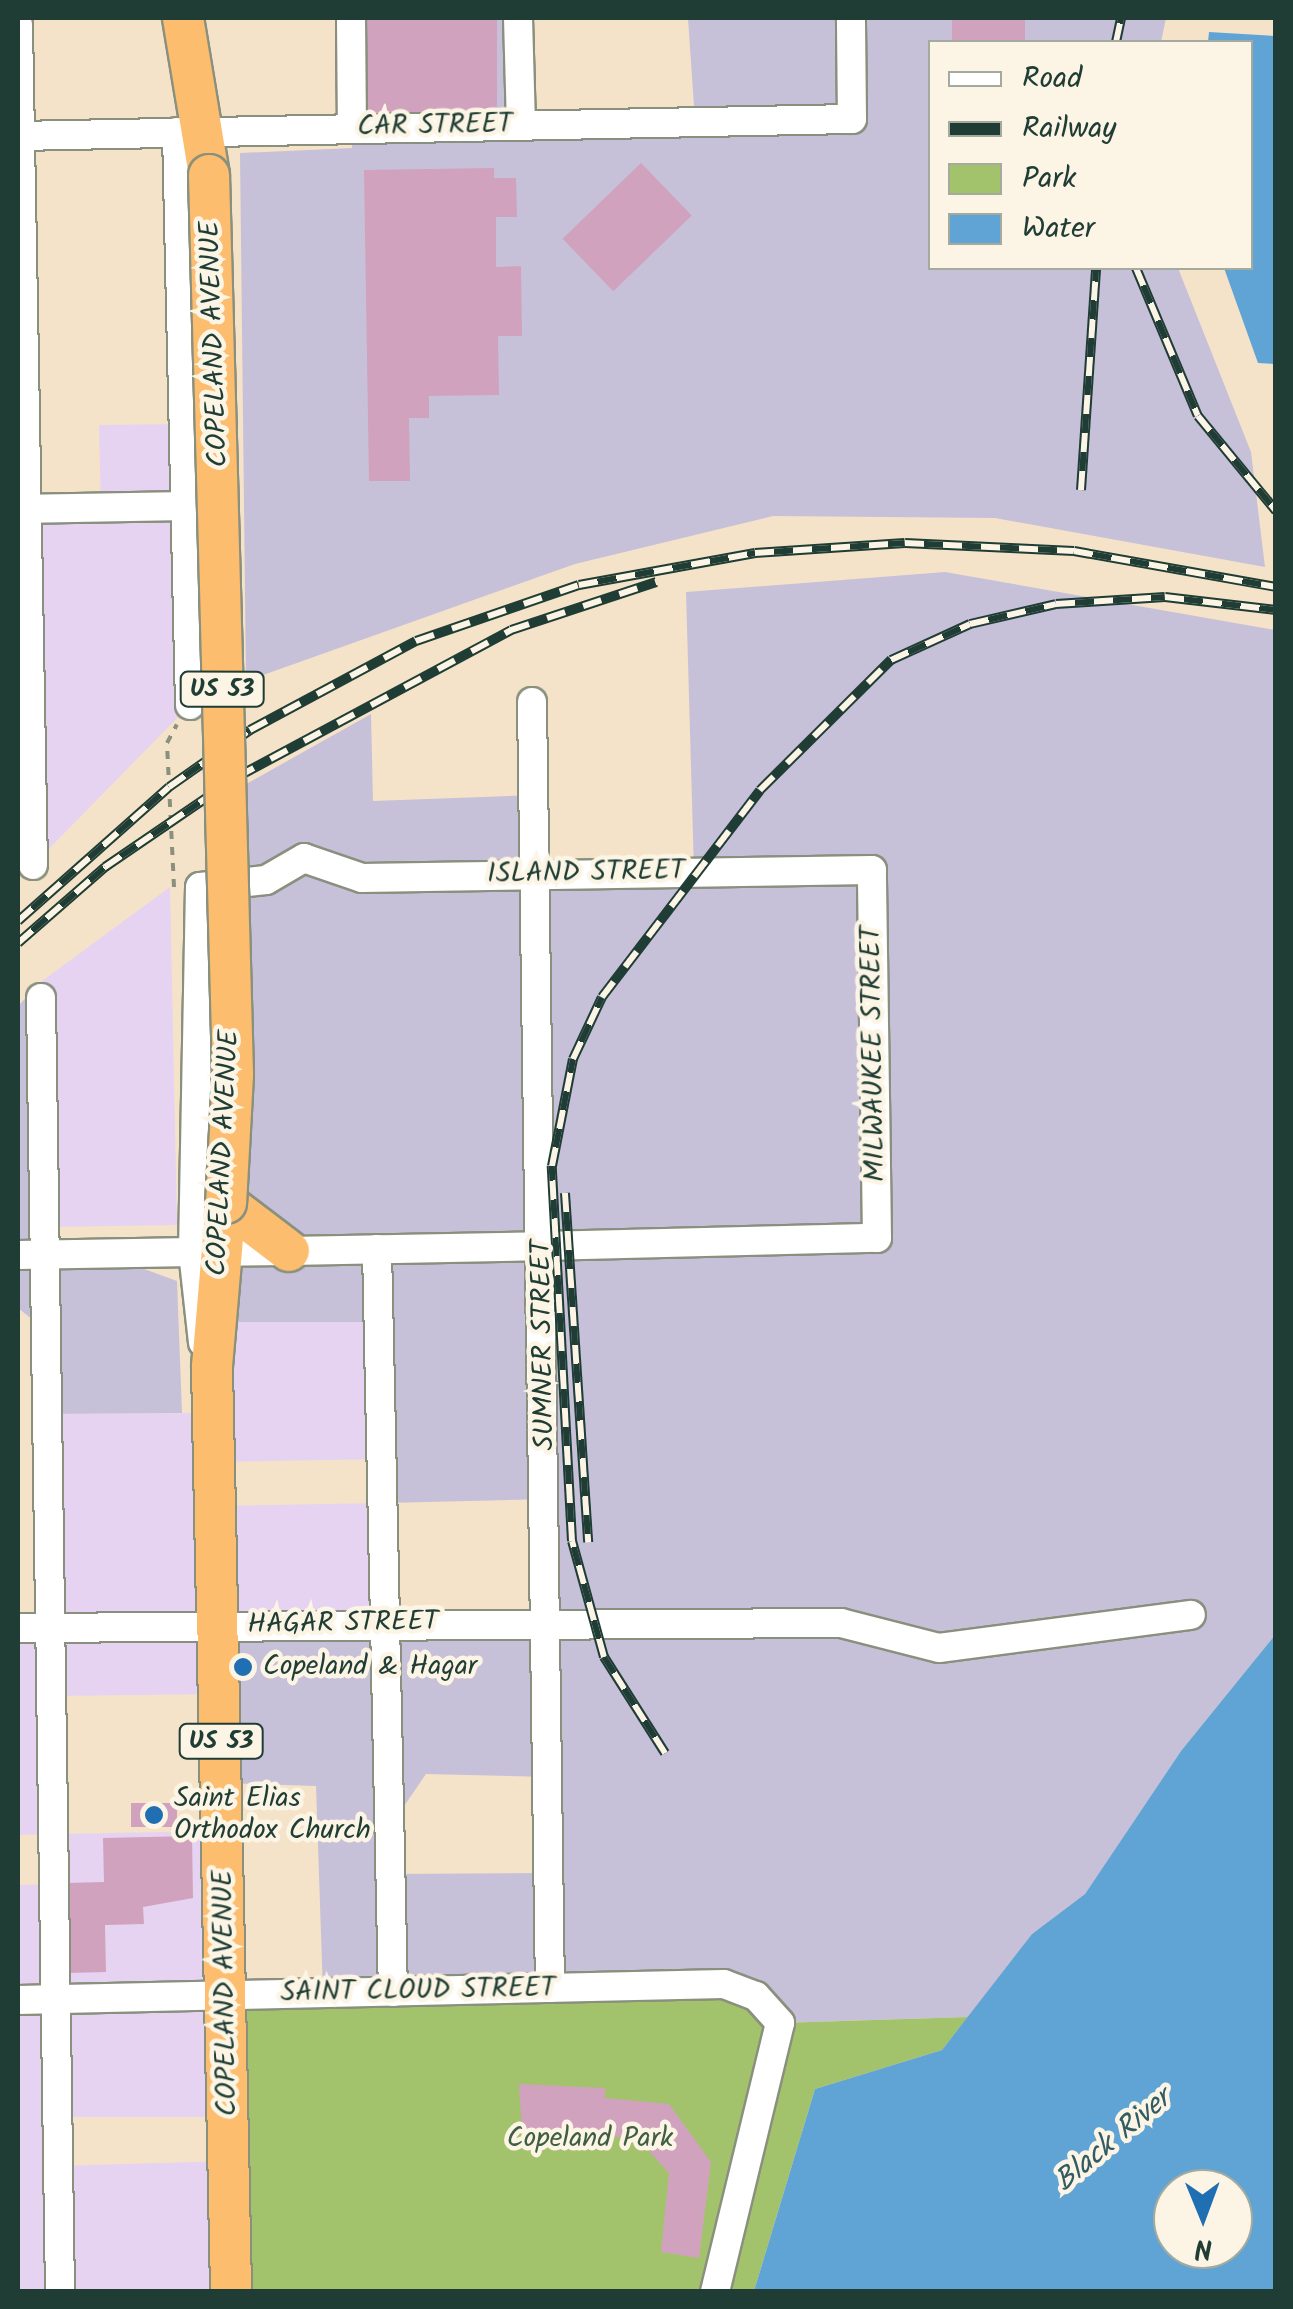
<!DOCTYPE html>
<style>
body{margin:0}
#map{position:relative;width:1293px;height:2309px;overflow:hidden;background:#f4e3c8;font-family:Kalam,sans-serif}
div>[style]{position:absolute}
.built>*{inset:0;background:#e5d3f1}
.industrial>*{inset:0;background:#c7c0d9}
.green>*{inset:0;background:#a2c36c}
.water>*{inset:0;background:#60a4d5}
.building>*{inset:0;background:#d0a2bd;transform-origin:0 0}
.path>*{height:4px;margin-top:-2px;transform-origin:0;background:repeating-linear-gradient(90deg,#8a907e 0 8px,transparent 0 16px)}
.roads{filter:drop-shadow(2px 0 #8a907e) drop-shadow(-2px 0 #8a907e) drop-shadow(0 2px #8a907e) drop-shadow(0 -2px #8a907e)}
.minor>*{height:28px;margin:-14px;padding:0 14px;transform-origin:14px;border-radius:14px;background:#fff}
.highway>*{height:40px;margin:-20px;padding:0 20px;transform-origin:20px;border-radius:20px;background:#fcbd6e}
.rail>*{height:10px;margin-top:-5px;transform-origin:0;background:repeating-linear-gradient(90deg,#fcf5e5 0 19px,#1f3d34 0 38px);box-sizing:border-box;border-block:2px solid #1f3d34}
.bridges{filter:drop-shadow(2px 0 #8a907e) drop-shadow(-2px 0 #8a907e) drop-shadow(0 2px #8a907e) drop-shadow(0 -2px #8a907e)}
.highway-bridge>*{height:40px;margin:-20px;padding:0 20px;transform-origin:20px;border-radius:20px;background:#fcbd6e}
.dots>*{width:28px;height:28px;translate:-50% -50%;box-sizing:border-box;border:5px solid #fcf5e5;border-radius:50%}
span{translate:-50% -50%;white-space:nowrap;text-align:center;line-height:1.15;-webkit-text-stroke:9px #fcf5e5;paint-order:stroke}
.shield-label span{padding:2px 8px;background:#fcf5e5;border:2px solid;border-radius:8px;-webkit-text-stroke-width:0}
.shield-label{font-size:25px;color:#1f3d34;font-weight:700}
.street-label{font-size:28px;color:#1f3d34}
.poi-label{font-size:28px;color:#1f3d34}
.left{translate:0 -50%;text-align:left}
.park-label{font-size:28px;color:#405e42}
.water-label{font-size:30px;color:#325c64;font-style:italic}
.frame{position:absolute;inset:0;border:20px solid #1f3d34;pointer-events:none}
.legend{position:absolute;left:928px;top:40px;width:325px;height:230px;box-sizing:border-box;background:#fcf5e5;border:2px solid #a4ab9e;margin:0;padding:12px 18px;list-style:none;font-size:30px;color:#1f3d34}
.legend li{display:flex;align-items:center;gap:20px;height:50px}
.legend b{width:50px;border:2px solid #a4ab9e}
.north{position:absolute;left:1153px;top:2169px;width:100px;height:100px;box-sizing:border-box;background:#fcf5e5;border:2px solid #a4ab9e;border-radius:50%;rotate:179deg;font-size:28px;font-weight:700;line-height:40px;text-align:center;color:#1f3d34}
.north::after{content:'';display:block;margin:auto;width:35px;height:45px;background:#1f6fb2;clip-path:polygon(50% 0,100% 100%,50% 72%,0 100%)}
</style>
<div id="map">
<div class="built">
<i style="clip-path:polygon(185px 424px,190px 705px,33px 865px,25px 509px,101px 507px,99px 425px)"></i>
<i style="clip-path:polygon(170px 887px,177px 1225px,52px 1227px,42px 981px)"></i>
<i style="clip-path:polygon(379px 1321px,383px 1459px,215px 1462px,216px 1506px,385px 1503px,384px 1624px,220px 1694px,51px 1696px,54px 1834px,223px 1831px,228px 2117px,58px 2117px,59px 2166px,229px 2161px,231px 2291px,18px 2291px,18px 1885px,54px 1884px,53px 1834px,18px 1835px,18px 1628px,49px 1628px,45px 1414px,212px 1413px,214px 1322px)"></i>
</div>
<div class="industrial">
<i style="clip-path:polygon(351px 18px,518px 18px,521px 124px,695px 121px,688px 18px,1166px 18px,1161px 42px,931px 42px,931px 268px,1178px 268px,1251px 452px,1265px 567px,995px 518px,773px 516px,575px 564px,246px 681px,240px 153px,352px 148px)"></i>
<i style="clip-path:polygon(evenodd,945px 572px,1275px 630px,1275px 1635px,1181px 1751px,1085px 1894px,1032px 1934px,968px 2017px,780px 2023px,323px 1993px,316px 1786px,222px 1783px,219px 1626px,547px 1621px,545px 1499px,385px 1503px,379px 1322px,214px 1322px,225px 796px,371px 714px,373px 801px,535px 795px,538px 873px,694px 871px,686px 592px,945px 572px,426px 1774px,548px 1777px,549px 1873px,391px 1874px,389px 1828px,426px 1774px)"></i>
<i style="clip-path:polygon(42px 981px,32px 1228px,177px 1281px,182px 1413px,45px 1414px,43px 1328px,18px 1308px,18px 1006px)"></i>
</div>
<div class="green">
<i style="clip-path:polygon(724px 1984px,780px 2023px,968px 2017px,942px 2050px,815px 2089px,754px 2291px,231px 2292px,227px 1995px)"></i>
</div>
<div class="water">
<i style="clip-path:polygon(1209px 32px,1275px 36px,1275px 364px,1258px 363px,1224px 268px,1250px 268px,1250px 42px,1208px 42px)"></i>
<i style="clip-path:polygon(evenodd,1275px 1635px,1275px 2291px,754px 2291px,815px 2089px,942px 2050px,1032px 1934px,1085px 1894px,1181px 1751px,1275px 1635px,1173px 2189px,1233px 2189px,1233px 2249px,1173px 2249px,1173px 2189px)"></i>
</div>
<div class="building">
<i style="left:366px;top:18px;width:131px;height:98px"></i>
<i style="left:952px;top:18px;width:73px;height:24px"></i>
<i style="left:641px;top:163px;width:73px;height:109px;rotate:46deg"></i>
<i style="clip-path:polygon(494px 168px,494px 178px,516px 178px,517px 217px,496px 217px,496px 267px,521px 266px,522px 336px,498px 336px,499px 395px,429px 396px,429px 418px,409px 418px,410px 481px,369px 481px,364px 170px)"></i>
<i style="left:131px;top:1803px;width:46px;height:24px"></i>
<i style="clip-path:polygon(192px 1836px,193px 1898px,143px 1907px,144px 1924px,105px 1925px,106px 1972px,67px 1973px,65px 1883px,104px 1882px,103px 1838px)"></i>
<i style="clip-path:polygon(519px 2084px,605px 2088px,605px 2098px,669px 2104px,711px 2162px,699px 2258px,661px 2252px,669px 2173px,637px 2138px,522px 2131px)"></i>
</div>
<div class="path">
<i style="left:174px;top:887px;width:144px;rotate:-92.8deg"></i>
<i style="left:167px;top:743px;width:21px;rotate:-62deg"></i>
</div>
<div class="roads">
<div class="minor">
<i style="left:351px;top:18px;width:110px;rotate:89.5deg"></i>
<i style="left:518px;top:18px;width:107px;rotate:88.4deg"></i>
<i style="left:18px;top:25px;width:840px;rotate:88.98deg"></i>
<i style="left:177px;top:132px;width:573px;rotate:88.7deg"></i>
<i style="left:18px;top:136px;width:834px;rotate:-1.17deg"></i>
<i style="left:852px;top:119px;width:101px;rotate:-90.6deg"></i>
<i style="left:18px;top:509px;width:169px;rotate:-1deg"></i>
<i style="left:532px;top:702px;width:1286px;rotate:89.2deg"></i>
<i style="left:41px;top:998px;width:1294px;rotate:89.16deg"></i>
<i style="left:377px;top:1249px;width:743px;rotate:88.77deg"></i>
<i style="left:18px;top:1255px;width:175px;rotate:-1deg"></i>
<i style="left:193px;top:1252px;width:96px;rotate:-0.6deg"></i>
<i style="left:289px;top:1251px;width:254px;rotate:-1.1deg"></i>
<i style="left:543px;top:1246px;width:334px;rotate:-1.4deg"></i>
<i style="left:877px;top:1238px;width:368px;rotate:-90.8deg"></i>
<i style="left:872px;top:870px;width:510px;rotate:179.1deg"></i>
<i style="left:362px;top:878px;width:61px;rotate:-161deg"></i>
<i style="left:304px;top:858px;width:44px;rotate:149.9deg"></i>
<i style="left:266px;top:880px;width:66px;rotate:173.9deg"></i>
<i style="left:200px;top:887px;width:365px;rotate:91.1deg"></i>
<i style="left:193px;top:1252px;width:91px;rotate:83.7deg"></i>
<i style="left:18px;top:1628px;width:823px;rotate:-0.35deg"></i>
<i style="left:841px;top:1623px;width:101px;rotate:14.3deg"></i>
<i style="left:939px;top:1648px;width:254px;rotate:-7.5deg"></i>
<i style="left:18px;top:2000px;width:706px;rotate:-1.3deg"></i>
<i style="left:724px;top:1984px;width:34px;rotate:21deg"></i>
<i style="left:756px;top:1996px;width:36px;rotate:48deg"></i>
<i style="left:780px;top:2023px;width:277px;rotate:103.6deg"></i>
</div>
<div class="highway">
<i style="left:183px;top:18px;width:159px;rotate:80.6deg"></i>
<i style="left:226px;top:1203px;width:165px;rotate:94.9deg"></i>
<i style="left:212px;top:1367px;width:925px;rotate:88.82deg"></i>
<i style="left:226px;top:1203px;width:79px;rotate:37.3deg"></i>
</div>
</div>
<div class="rail">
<i style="left:1116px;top:42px;width:25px;rotate:-78deg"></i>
<i style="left:1136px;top:268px;width:160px;rotate:67.3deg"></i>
<i style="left:1198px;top:416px;width:123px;rotate:50.6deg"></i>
<i style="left:1081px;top:490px;width:223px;rotate:-86.1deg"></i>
<i style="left:18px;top:921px;width:202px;rotate:-41.6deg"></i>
<i style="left:169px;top:787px;width:99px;rotate:-35.1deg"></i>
<i style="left:250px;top:730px;width:188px;rotate:-28.2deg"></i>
<i style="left:416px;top:641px;width:172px;rotate:-19deg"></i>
<i style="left:579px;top:585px;width:179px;rotate:-10.3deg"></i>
<i style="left:755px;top:553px;width:150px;rotate:-3.8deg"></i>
<i style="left:905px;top:543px;width:169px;rotate:2.7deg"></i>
<i style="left:1074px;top:551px;width:205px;rotate:10.1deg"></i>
<i style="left:18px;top:943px;width:116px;rotate:-41.1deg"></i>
<i style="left:105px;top:867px;width:160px;rotate:-34.3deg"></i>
<i style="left:237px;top:777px;width:311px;rotate:-28.2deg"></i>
<i style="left:511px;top:630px;width:153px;rotate:-18.3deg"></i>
<i style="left:565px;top:1193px;width:350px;rotate:86.2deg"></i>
<i style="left:665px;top:1753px;width:114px;rotate:-122.4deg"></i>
<i style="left:604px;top:1657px;width:120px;rotate:-105.4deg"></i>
<i style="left:572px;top:1541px;width:376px;rotate:-93.1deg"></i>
<i style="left:552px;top:1166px;width:109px;rotate:-78.9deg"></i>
<i style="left:573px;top:1059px;width:68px;rotate:-64.9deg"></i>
<i style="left:602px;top:997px;width:260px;rotate:-52.6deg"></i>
<i style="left:760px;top:790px;width:185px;rotate:-44.8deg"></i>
<i style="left:891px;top:660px;width:87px;rotate:-24.5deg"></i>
<i style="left:970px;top:624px;width:88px;rotate:-13.1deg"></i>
<i style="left:1056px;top:604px;width:109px;rotate:-3.7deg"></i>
<i style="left:1165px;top:597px;width:112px;rotate:6.7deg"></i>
</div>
<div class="bridges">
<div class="highway-bridge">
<i style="left:209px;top:175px;width:900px;rotate:88.47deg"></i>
<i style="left:233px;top:1075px;width:128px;rotate:93.1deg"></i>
</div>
</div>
<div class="dots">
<i style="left:243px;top:1667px;background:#1f6fb2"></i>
<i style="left:154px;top:1815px;background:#1f6fb2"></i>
</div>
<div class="shield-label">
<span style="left:222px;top:689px">US 53</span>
<span style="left:221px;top:1741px">US 53</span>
</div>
<div class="street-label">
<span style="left:435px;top:126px;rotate:-1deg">CAR STREET</span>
<span style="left:215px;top:344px;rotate:-92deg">COPELAND AVENUE</span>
<span style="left:586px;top:873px;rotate:-1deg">ISLAND STREET</span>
<span style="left:874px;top:1054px;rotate:-91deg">MILWAUKEE STREET</span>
<span style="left:224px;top:1153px;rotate:-87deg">COPELAND AVENUE</span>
<span style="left:544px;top:1345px;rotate:-91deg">SUMNER STREET</span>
<span style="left:343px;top:1624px;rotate:-1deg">HAGAR STREET</span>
<span style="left:418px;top:1991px;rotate:-1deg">SAINT CLOUD STREET</span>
<span style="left:226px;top:1993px;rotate:-91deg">COPELAND AVENUE</span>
</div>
<div class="poi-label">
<span class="left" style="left:263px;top:1667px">Copeland &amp; Hagar</span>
<span class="left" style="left:174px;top:1815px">Saint Elias<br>Orthodox Church</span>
</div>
<div class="park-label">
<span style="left:590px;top:2139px">Copeland Park</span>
</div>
<div class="water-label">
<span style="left:1113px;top:2141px;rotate:-40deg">Black River</span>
</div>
<div class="frame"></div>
<ul class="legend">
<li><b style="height:12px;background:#fff"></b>Road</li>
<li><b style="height:12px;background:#1f3d34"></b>Railway</li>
<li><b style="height:28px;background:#a2c36c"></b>Park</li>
<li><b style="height:28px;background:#60a4d5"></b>Water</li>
</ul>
<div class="north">N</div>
</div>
